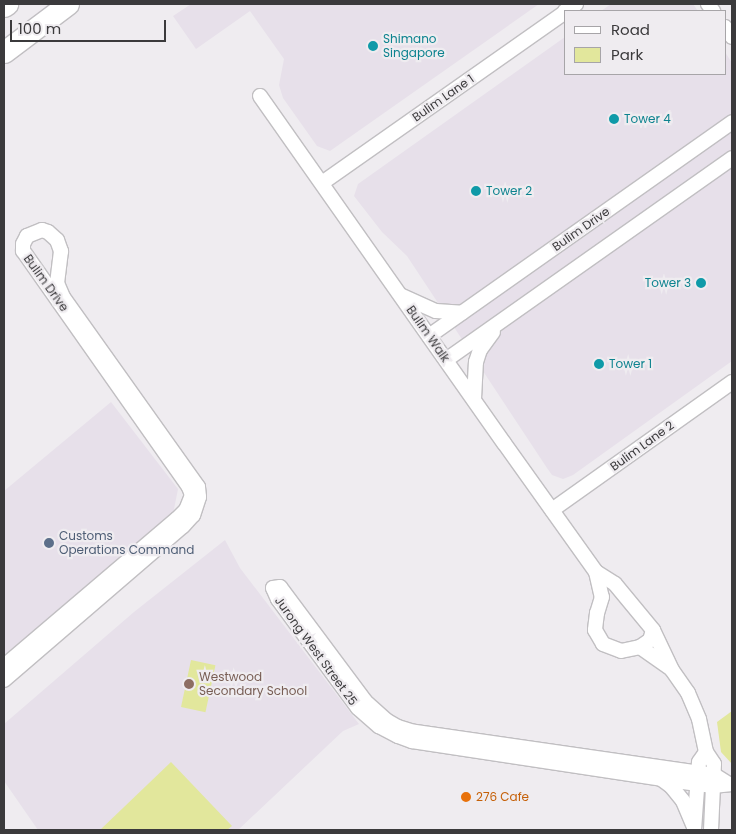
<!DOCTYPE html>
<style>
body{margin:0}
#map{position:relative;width:736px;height:834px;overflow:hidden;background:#efecf0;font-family:Poppins,sans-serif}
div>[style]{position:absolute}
.built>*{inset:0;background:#e7e0ea}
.green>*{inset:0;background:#e2e79c;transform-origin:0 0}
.roads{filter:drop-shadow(1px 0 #c1bfc2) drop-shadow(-1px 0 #c1bfc2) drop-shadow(0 1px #c1bfc2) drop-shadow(0 -1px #c1bfc2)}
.minor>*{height:14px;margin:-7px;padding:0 7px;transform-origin:7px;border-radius:7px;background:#fff}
.highway>*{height:21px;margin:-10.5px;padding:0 10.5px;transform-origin:10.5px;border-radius:10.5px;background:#fff}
.dots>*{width:14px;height:14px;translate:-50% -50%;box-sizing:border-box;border:2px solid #efecf0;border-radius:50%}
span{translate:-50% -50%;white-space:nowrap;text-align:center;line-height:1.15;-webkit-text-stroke:4.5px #efecf0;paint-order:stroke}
.culture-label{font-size:12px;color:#0d838f}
.left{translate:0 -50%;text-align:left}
.right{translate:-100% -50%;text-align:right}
.street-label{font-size:12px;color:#3b3a3c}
.service-label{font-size:12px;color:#4e5e75}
.education-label{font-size:12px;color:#785e54}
.food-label{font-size:12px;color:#c56008}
.frame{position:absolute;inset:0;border:5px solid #3b3a3c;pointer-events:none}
.legend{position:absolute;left:564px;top:10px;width:162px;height:65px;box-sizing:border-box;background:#efecf0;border:1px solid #a7a5a8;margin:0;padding:6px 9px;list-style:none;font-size:15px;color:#3b3a3c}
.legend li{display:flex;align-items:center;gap:10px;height:25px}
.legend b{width:25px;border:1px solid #a7a5a8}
.scale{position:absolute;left:10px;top:20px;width:156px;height:22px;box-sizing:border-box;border:2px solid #3b3a3c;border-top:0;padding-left:6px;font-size:15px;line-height:18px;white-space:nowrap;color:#3b3a3c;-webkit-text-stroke:4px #efecf0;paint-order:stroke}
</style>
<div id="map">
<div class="built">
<i style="clip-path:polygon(191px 4px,539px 4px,330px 151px,317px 146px,283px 98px,279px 85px,284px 59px,250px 11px,196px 49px,173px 16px)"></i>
<i style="clip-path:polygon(611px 4px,693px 4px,698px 11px,601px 11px)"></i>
<i style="clip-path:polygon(565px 37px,565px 74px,725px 74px,725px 52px,732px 63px,732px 361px,573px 475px,563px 479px,552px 475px,547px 468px,407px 256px,382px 232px,354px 196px,358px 184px)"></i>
<i style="clip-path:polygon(111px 402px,178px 489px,173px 514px,4px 655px,4px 491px)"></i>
<i style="clip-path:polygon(225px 540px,240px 568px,359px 724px,343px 731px,238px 830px,38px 830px,4px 781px,4px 724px,134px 612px)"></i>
</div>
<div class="green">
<i style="left:191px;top:660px;width:25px;height:48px;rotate:12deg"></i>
<i style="clip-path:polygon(732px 711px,732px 764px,721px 752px,717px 722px)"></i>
<i style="clip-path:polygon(171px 762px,232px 826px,227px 830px,100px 830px)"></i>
</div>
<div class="roads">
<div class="minor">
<i style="left:708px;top:4px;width:9px;rotate:54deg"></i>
<i style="left:565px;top:11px;width:13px;rotate:-32deg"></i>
<i style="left:725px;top:27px;width:12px;rotate:55deg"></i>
<i style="left:260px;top:96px;width:424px;rotate:54.9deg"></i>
<i style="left:504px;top:443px;width:158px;rotate:54.5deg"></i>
<i style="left:596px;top:572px;width:22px;rotate:32deg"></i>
<i style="left:615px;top:584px;width:60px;rotate:50.4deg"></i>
<i style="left:653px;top:630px;width:44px;rotate:64.6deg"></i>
<i style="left:672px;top:670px;width:28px;rotate:55deg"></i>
<i style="left:688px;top:693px;width:28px;rotate:67deg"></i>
<i style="left:699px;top:719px;width:34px;rotate:78deg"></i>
<i style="left:706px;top:752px;width:14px;rotate:56deg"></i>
<i style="left:714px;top:764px;width:66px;rotate:92.6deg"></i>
<i style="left:322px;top:183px;width:297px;rotate:-35.1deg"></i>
<i style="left:402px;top:296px;width:37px;rotate:24deg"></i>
<i style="left:436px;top:311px;width:26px;rotate:4deg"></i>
<i style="left:429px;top:336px;width:371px;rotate:-35.2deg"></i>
<i style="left:446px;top:360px;width:350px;rotate:-35.2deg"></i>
<i style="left:474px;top:399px;width:37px;rotate:-87deg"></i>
<i style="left:476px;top:362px;width:13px;rotate:-72deg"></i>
<i style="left:480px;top:350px;width:22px;rotate:-54deg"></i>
<i style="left:552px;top:510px;width:221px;rotate:-35.4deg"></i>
<i style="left:596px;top:572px;width:26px;rotate:77deg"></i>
<i style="left:602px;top:597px;width:17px;rotate:107deg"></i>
<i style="left:597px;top:613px;width:17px;rotate:97deg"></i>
<i style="left:595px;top:630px;width:16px;rotate:60deg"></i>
<i style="left:603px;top:644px;width:19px;rotate:21deg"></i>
<i style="left:621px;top:651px;width:19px;rotate:-12deg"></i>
<i style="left:640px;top:647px;width:12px;rotate:-35deg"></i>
<i style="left:650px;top:640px;width:10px;rotate:-73deg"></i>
<i style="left:640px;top:647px;width:37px;rotate:35deg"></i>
<i style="left:4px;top:666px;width:227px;rotate:-40.4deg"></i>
<i style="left:177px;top:519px;width:13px;rotate:-45deg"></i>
<i style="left:186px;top:510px;width:16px;rotate:-68deg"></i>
<i style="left:192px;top:495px;width:9px;rotate:-111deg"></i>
<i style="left:189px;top:487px;width:289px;rotate:-125.1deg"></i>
<i style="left:23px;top:251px;width:7px;rotate:-90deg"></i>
<i style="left:23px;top:244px;width:9px;rotate:-63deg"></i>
<i style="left:27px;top:236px;width:16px;rotate:-22deg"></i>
<i style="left:42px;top:230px;width:6px;rotate:18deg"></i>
<i style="left:48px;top:232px;width:12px;rotate:42deg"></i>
<i style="left:57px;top:240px;width:12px;rotate:70deg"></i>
<i style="left:61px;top:251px;width:32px;rotate:97deg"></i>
<i style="left:57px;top:283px;width:15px;rotate:67deg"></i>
<i style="left:63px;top:297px;width:233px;rotate:54.6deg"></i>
<i style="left:198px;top:487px;width:10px;rotate:84deg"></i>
<i style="left:199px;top:497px;width:19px;rotate:108deg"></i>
<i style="left:193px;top:515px;width:15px;rotate:132deg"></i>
<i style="left:183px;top:526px;width:236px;rotate:139.3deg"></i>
<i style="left:660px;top:778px;width:14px;rotate:36deg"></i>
<i style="left:671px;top:786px;width:19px;rotate:51deg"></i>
<i style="left:683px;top:801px;width:26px;rotate:67deg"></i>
<i style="left:727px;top:783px;width:15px;rotate:-148deg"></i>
<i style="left:714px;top:775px;width:303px;rotate:-171.8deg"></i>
<i style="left:414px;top:732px;width:17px;rotate:-163deg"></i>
<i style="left:398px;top:727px;width:13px;rotate:-151deg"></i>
<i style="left:387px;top:721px;width:30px;rotate:-138deg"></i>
<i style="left:365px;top:701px;width:142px;rotate:-126.7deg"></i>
<i style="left:280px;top:587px;width:7px;rotate:172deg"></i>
<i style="left:273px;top:588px;width:12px;rotate:66deg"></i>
<i style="left:278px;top:599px;width:135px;rotate:53.7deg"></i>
<i style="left:358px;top:708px;width:28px;rotate:41deg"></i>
<i style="left:379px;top:726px;width:21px;rotate:28deg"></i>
<i style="left:398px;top:736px;width:15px;rotate:20deg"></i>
<i style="left:412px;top:741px;width:274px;rotate:8.6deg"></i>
<i style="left:683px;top:782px;width:30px;rotate:8deg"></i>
<i style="left:713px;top:786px;width:19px;rotate:-6deg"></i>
<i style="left:694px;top:830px;width:68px;rotate:-85.8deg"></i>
<i style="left:699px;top:762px;width:12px;rotate:-55deg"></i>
</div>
<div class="highway">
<i style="left:4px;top:6px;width:4px;rotate:-34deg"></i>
<i style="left:4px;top:52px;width:80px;rotate:-36.9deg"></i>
</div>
</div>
<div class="dots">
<i style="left:373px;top:46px;background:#0f9aa8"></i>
<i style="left:614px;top:119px;background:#0f9aa8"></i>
<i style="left:476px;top:191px;background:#0f9aa8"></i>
<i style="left:701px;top:283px;background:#0f9aa8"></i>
<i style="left:599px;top:364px;background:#0f9aa8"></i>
<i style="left:49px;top:543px;background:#5c6f8a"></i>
<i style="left:189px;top:684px;background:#8d6e63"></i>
<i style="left:466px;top:797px;background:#e8710a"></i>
</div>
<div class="culture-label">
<span class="left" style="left:383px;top:46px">Shimano<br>Singapore</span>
<span class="left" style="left:624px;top:119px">Tower 4</span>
<span class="left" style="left:486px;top:191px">Tower 2</span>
<span class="right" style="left:691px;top:283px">Tower 3</span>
<span class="left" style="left:609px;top:364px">Tower 1</span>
</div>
<div class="street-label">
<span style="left:443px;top:98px;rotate:-35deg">Bulim Lane 1</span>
<span style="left:581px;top:229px;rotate:-35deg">Bulim Drive</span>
<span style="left:46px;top:283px;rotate:54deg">Bulim Drive</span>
<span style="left:428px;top:334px;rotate:55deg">Bulim Walk</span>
<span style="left:642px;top:446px;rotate:-36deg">Bulim Lane 2</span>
<span style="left:316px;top:651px;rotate:54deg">Jurong West Street 25</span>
</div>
<div class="service-label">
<span class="left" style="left:59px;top:543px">Customs<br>Operations Command</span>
</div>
<div class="education-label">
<span class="left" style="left:199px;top:684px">Westwood<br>Secondary School</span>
</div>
<div class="food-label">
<span class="left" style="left:476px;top:797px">276 Cafe</span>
</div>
<div class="frame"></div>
<ul class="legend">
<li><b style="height:6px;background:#fff"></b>Road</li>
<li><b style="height:14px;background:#e2e79c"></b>Park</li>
</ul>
<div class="scale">100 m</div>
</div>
